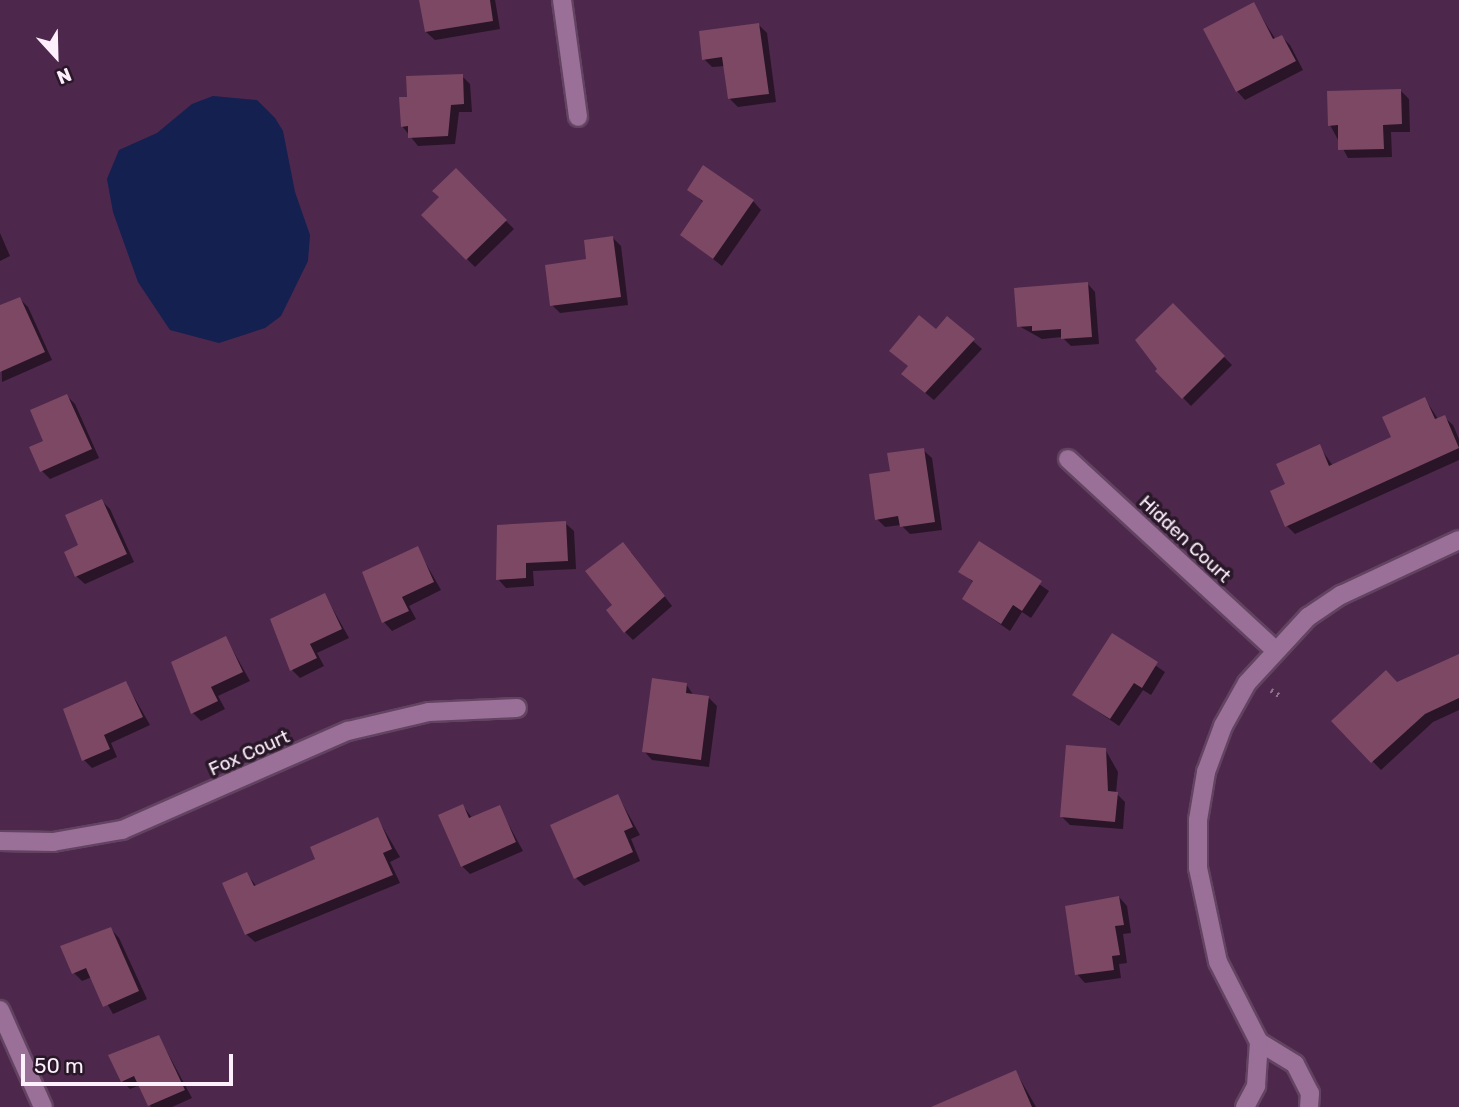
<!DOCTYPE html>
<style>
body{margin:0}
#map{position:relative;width:1459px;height:1107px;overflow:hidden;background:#4d274c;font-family:Rubik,sans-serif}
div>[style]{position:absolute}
.water>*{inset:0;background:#132050}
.shadow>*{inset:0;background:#0007}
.building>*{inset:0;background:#7c4863}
.path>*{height:4.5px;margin-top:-2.25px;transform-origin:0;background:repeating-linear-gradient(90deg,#8f718e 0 2px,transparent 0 7px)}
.roads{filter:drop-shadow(2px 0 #634362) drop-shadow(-2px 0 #634362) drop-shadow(0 2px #634362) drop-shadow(0 -2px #634362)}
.street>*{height:18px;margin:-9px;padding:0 9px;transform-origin:9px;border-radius:9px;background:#9a6f98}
span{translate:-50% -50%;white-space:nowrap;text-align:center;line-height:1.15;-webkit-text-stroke:7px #291828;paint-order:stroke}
.street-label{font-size:19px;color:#feeffd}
.north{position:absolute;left:21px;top:21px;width:70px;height:70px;-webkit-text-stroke:5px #291828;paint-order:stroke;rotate:158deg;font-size:19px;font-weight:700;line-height:28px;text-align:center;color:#feeffd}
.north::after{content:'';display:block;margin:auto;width:24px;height:32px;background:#feeffd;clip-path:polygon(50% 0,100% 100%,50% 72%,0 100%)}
.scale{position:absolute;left:21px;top:1054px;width:212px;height:32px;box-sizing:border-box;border:4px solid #feeffd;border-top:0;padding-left:9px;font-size:21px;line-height:24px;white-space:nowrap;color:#feeffd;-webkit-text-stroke:5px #291828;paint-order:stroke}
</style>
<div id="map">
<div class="water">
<i style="clip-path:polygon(213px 96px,257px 100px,275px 118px,283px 131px,295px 192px,310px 235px,308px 261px,281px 316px,265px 328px,219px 343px,170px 330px,138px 282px,113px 212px,107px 179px,119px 150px,157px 133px,192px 104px)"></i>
</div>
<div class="shadow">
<i style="clip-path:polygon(421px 0,495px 0,500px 29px,435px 40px,426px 32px)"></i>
<i style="clip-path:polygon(1254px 5px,1276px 40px,1282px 37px,1290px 45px,1303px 70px,1245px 100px,1237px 91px)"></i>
<i style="clip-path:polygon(759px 25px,767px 33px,776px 102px,738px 107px,729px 98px,725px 66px,712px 67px,704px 59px)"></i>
<i style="clip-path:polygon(462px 76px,470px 84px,472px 112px,459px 112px,455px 144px,418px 146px,402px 126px,408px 99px)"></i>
<i style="clip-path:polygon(1400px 90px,1409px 99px,1410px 132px,1391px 132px,1392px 157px,1348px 158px,1330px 125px)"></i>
<i style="clip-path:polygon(456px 171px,514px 229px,475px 267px,423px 215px,441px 197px)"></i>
<i style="clip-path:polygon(689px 189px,753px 201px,761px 210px,722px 266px,682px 235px,704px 203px)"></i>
<i style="clip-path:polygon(0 233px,10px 256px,0 261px)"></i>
<i style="clip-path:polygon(613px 238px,621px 246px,628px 305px,560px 313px,552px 305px)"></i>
<i style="clip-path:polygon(1087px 283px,1095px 292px,1099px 344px,1071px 346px,1062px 337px,1042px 339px,1019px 326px)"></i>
<i style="clip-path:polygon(20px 299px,28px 307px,52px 360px,2px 382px,0 307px)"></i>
<i style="clip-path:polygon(1173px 305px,1232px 365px,1191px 406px,1157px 371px)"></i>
<i style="clip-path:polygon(947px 318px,982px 349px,934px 400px,912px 382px)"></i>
<i style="clip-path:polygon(67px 396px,75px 404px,99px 458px,50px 479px,42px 471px,45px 441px)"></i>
<i style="clip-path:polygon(1425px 399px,1438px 419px,1444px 417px,1453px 425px,1459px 439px,1459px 460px,1295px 534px,1287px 526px,1288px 485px,1319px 446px,1333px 466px,1393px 438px)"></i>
<i style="clip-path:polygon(923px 450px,932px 458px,942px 530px,910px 534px,901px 525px,885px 527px,877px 519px,892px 472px)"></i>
<i style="clip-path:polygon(102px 501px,110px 509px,134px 562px,85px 584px,76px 576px,80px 546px)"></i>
<i style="clip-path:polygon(565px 523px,574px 531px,576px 569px,533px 571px,534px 586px,506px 588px,498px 579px)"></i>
<i style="clip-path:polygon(979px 543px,1049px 591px,1031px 618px,1022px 612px,1010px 631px,964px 599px,974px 583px,961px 571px)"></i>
<i style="clip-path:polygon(417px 548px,441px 590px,409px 606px,416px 619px,392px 631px,384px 622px,364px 573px)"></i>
<i style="clip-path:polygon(631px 552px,672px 606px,633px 640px,625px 632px)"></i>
<i style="clip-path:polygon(325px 595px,349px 638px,317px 653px,324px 666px,300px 678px,292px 670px)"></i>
<i style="clip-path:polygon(1112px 636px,1165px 672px,1151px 695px,1143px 690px,1119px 726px,1074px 695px)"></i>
<i style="clip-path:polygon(226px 638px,250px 681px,218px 696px,225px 709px,201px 721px,193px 713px)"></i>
<i style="clip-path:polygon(1459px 656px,1459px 710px,1433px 722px,1381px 770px,1334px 722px,1397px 684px)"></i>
<i style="clip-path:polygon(126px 683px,150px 725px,111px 743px,117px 757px,92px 768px,84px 760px)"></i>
<i style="clip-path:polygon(686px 684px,694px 696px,709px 698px,717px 706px,709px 767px,652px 760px,644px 751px)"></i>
<i style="clip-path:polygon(1105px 749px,1118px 772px,1116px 793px,1125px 802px,1123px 829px,1070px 825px,1062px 817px)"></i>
<i style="clip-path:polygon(618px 796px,640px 835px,631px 839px,640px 861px,584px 886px,576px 878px)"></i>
<i style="clip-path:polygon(463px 806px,473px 819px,499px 807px,523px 851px,470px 874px,462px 866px)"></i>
<i style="clip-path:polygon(378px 819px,400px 857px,390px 862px,400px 883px,255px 942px,246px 934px,247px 874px,257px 887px,318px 860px)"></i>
<i style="clip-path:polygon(1119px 897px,1127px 906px,1131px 933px,1123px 934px,1127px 963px,1119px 964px,1121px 978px,1085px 983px,1077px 974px)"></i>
<i style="clip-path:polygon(111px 929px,119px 938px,147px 999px,113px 1014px,92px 977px,82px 981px,74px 973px,62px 947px)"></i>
<i style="clip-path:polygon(159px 1037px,192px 1098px,172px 1107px,151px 1107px,140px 1085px,130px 1089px,122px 1081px,110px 1056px)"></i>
<i style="clip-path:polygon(1016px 1072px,1036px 1107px,967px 1107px)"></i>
</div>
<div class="building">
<i style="clip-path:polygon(419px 0,490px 0,493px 21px,425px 32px)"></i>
<i style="clip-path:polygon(1254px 2px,1273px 39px,1282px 35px,1296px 61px,1236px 92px,1203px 29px)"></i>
<i style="clip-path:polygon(759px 23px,769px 94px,728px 99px,722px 57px,702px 60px,699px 31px)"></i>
<i style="clip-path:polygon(463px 74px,464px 104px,451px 105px,448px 136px,408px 138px,408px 126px,401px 127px,399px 97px,407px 97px,406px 76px)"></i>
<i style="clip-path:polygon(1401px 89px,1402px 124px,1383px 125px,1384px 149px,1338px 150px,1338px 125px,1328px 126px,1327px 91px)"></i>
<i style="clip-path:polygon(703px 165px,754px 200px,713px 259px,680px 235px,703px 201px,687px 190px)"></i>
<i style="clip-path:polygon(456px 168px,507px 220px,466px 260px,421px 215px,439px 197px,432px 191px)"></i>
<i style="clip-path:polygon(613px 236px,621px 297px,550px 306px,545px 265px,586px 259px,584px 240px)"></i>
<i style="clip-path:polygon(1088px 282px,1092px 337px,1061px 339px,1061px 329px,1032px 331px,1032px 326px,1017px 327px,1014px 288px)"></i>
<i style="clip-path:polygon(20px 297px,45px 352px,0 372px,0 305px)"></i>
<i style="clip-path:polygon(1173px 303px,1225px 356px,1182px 399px,1155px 371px,1157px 369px,1135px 340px)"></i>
<i style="clip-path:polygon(919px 315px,936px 329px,947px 316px,975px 339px,925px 393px,901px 374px,908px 366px,889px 351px)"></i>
<i style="clip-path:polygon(67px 394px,92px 449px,40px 472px,29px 447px,43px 441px,30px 410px)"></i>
<i style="clip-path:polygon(1425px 397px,1435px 419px,1445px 415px,1459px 448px,1285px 527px,1270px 491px,1285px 484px,1276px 464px,1320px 444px,1329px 466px,1391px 437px,1382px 417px)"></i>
<i style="clip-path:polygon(924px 448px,935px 522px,900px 527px,898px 516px,875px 520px,869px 474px,890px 471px,887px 453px)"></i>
<i style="clip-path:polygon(102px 499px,127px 554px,75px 577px,64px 552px,78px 545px,65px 515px)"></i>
<i style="clip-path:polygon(566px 521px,568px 561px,526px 563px,526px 578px,496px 580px,497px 525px)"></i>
<i style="clip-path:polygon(979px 541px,1042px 581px,1022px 611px,1013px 605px,1001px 624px,962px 599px,973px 581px,958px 572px)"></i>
<i style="clip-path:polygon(623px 542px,665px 596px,624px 633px,606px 610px,612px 605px,585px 571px)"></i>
<i style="clip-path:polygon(418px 546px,434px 582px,402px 597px,409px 611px,382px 623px,362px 572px)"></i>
<i style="clip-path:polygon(325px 593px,342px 629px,310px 644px,317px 658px,290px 671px,270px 619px)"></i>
<i style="clip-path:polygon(1112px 633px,1158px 662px,1142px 688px,1134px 683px,1110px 719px,1072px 695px)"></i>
<i style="clip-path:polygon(226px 636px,243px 672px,211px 687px,218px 701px,191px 714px,171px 662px)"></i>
<i style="clip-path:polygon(1459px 654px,1459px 698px,1425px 714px,1371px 763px,1331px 721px,1386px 670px,1397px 682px)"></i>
<i style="clip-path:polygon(652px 678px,687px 683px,686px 693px,709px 696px,701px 760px,642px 752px)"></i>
<i style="clip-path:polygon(126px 681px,143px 717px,104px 735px,110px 749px,82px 761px,63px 709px)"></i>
<i style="clip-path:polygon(1066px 745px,1106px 748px,1108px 791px,1118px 792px,1115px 822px,1060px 817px)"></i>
<i style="clip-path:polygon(618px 794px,633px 827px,624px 831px,633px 852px,574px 879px,550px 825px)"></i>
<i style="clip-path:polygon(463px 804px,469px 818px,500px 805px,516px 842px,461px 867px,438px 815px)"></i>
<i style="clip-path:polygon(378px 817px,392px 849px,383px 853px,393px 875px,245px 935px,222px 883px,247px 872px,254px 886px,315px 859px,310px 847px)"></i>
<i style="clip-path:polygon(1119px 896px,1124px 925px,1115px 926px,1120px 955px,1112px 956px,1114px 970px,1075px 975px,1065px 906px)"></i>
<i style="clip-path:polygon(111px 927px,139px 991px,103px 1007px,86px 968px,72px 974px,60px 946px)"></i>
<i style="clip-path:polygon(159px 1035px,185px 1090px,148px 1106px,134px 1076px,121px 1082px,108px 1055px)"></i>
<i style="clip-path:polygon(1016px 1070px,1032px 1107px,931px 1107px)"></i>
</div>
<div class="path">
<i style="left:1271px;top:690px;width:13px;rotate:32deg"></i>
</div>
<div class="roads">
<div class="street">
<i style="left:562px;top:0;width:118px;rotate:82.2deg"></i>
<i style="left:1068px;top:459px;width:280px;rotate:42.7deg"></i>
<i style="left:0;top:841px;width:53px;rotate:1.1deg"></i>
<i style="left:53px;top:842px;width:70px;rotate:-9.9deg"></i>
<i style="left:122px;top:830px;width:247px;rotate:-23.7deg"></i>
<i style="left:348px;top:731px;width:83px;rotate:-13.2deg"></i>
<i style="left:429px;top:712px;width:88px;rotate:-2.6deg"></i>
<i style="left:0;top:1010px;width:106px;rotate:66.1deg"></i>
<i style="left:1259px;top:1042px;width:42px;rotate:31.4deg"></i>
<i style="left:1295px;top:1064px;width:33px;rotate:63deg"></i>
<i style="left:1310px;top:1093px;width:14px;rotate:94deg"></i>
<i style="left:1245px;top:1107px;width:24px;rotate:-62deg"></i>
<i style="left:1256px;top:1086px;width:44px;rotate:-86.1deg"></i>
<i style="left:1259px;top:1042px;width:90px;rotate:-117.1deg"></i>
<i style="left:1218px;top:962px;width:96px;rotate:-102deg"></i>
<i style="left:1198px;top:868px;width:48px;rotate:-90deg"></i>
<i style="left:1198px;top:820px;width:49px;rotate:-80.5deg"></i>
<i style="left:1206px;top:772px;width:49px;rotate:-69.7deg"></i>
<i style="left:1223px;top:726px;width:49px;rotate:-60.8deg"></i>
<i style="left:1247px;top:683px;width:90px;rotate:-47.3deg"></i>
<i style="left:1308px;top:617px;width:40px;rotate:-34deg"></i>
<i style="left:1341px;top:595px;width:130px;rotate:-25deg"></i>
</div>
</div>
<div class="street-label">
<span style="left:1185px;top:539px;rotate:43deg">Hidden Court</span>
<span style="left:249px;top:753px;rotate:-24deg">Fox Court</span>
</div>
<div class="north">N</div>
<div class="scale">50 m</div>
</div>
